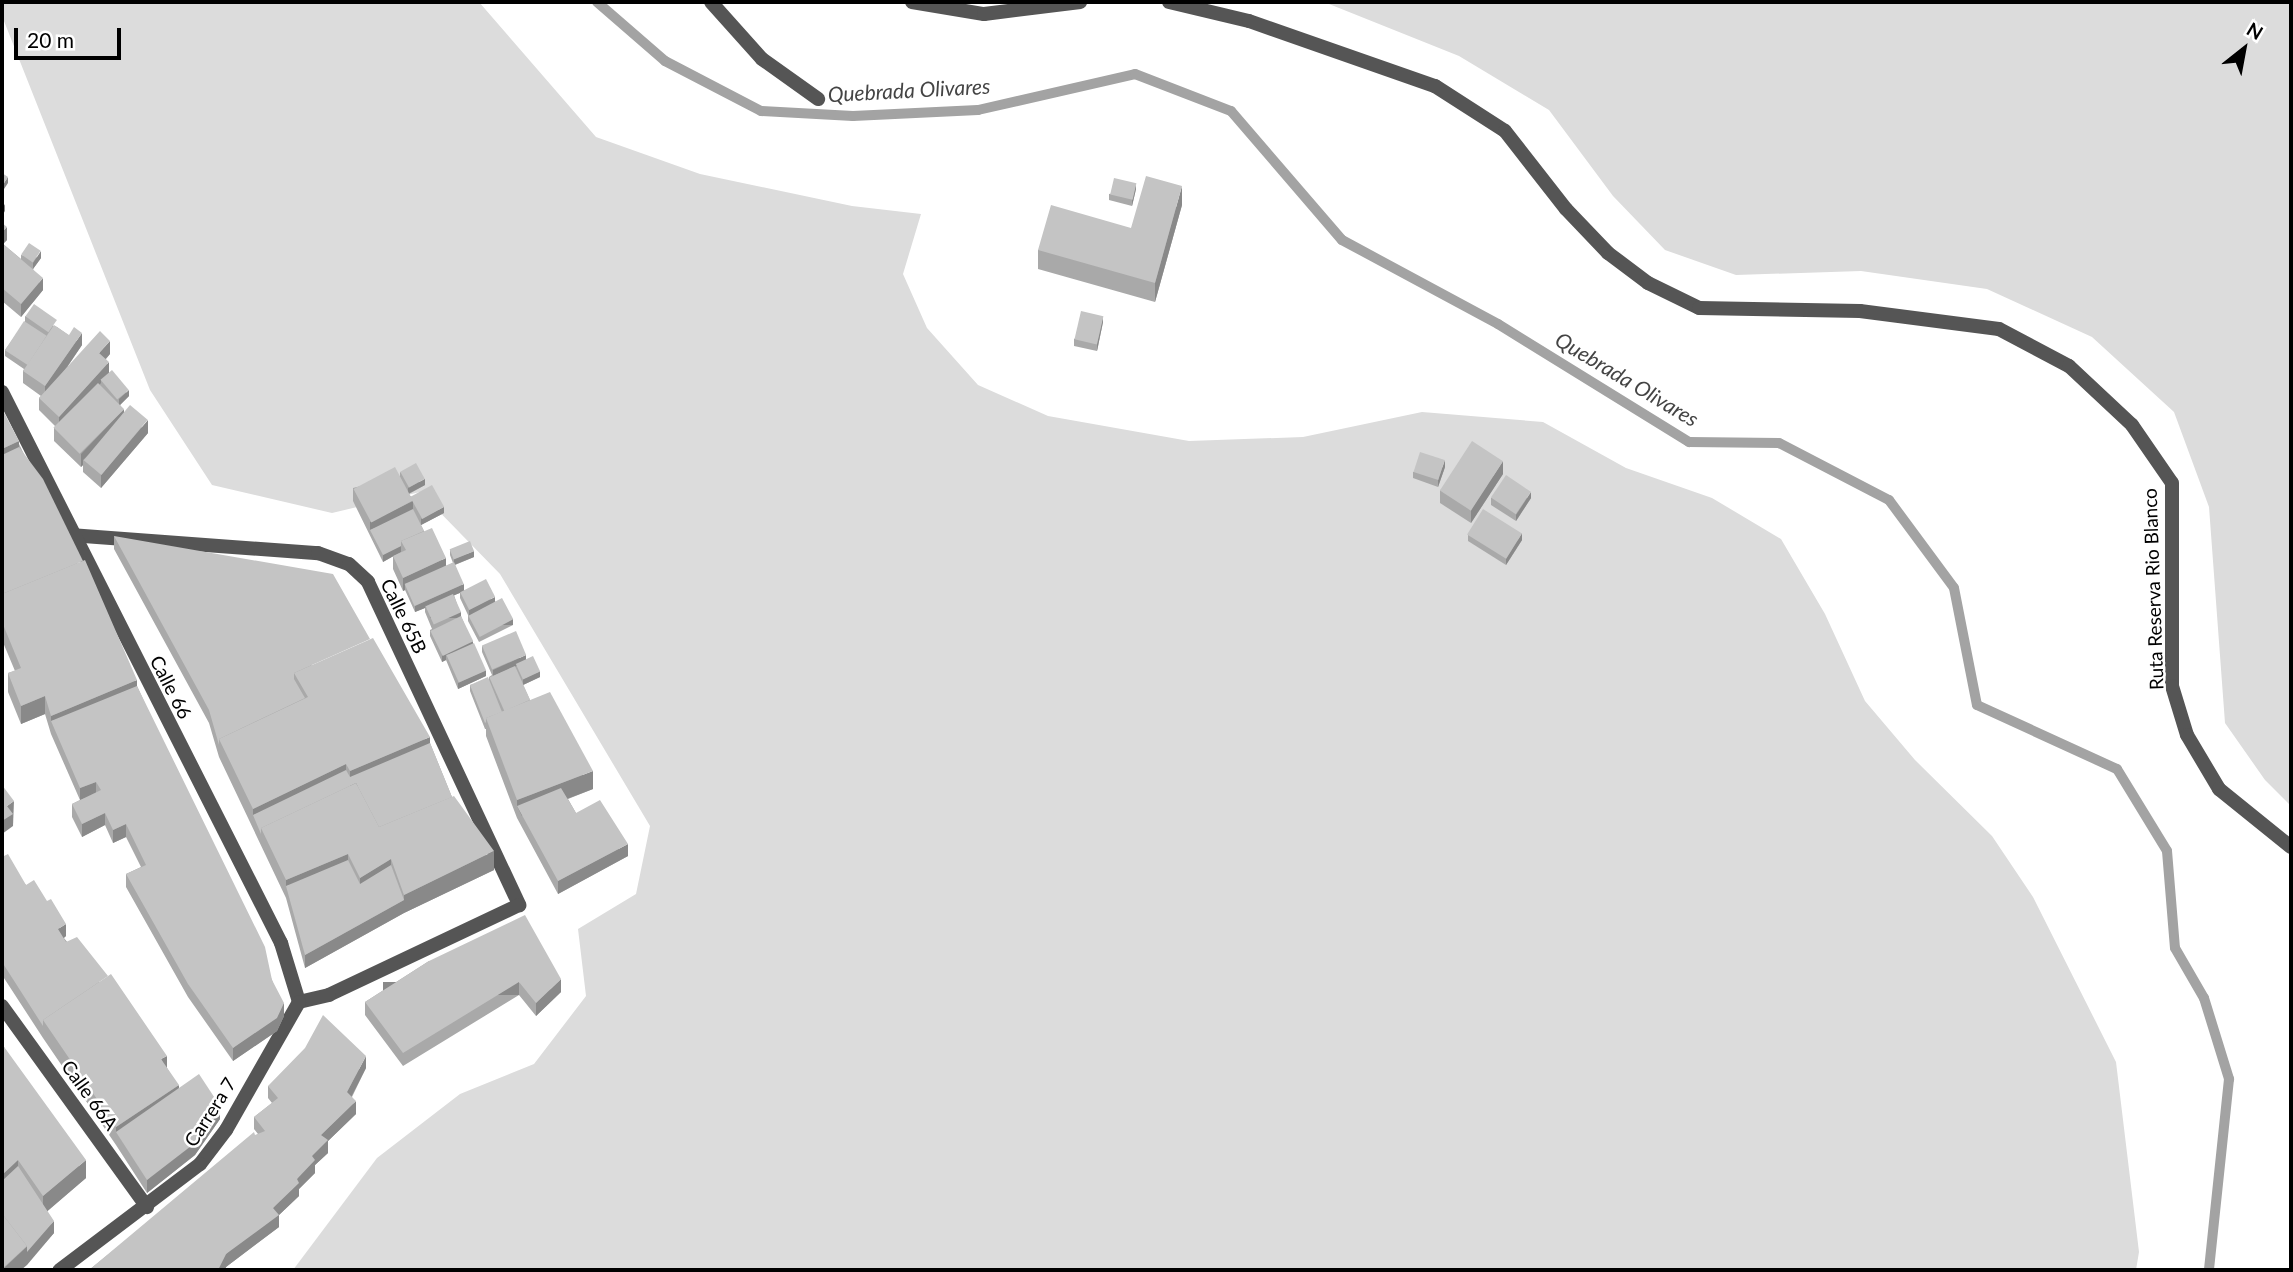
<!DOCTYPE html>
<style>
body{margin:0}
#map{position:relative;width:2293px;height:1272px;overflow:hidden;background:#fff;font-family:Lato,sans-serif}
div>[style]{position:absolute}
.green>*{inset:0;background:#dcdcdc}
.stream>*{height:10px;margin:-5px;padding:0 5px;transform-origin:5px;border-radius:5px;background:#a3a3a3}
.service>*{height:14px;margin:-7px;padding:0 7px;transform-origin:7px;border-radius:7px;background:#555}
.minor>*{height:14px;margin:-7px;padding:0 7px;transform-origin:7px;border-radius:7px;background:#555}
.tertiary>*{height:14px;margin:-7px;padding:0 7px;transform-origin:7px;border-radius:7px;background:#555}
.wall>*{inset:0;background:#a9a9a9}
.shaded-wall>*{inset:0;background:#898989;transform-origin:0 0}
.building>*{inset:0;background:#c4c4c4;transform-origin:0 0}
span{translate:-50% -50%;white-space:nowrap;text-align:center;line-height:1.15;-webkit-text-stroke:5px #fff;paint-order:stroke}
.street-label{font-size:19px;color:#000}
.water-label{font-size:21px;color:#444;font-style:italic}
.frame{position:absolute;inset:0;border:4px solid #000;pointer-events:none}
.north{position:absolute;left:2209px;top:14px;width:70px;height:70px;-webkit-text-stroke:5px #fff;paint-order:stroke;rotate:31deg;font-size:19px;font-weight:700;line-height:28px;text-align:center;color:#000}
.north::after{content:'';display:block;margin:auto;width:24px;height:32px;background:#000;clip-path:polygon(50% 0,100% 100%,50% 72%,0 100%)}
.scale{position:absolute;left:14px;top:28px;width:107px;height:32px;box-sizing:border-box;border:4px solid #000;border-top:0;padding-left:9px;font-size:21px;line-height:24px;white-space:nowrap;color:#000;-webkit-text-stroke:5px #fff;paint-order:stroke}
</style>
<div id="map">
<div class="green">
<i style="clip-path:polygon(2px 2px,479px 2px,596px 137px,700px 174px,852px 206px,921px 214px,903px 274px,927px 328px,978px 385px,1048px 416px,1189px 441px,1303px 437px,1422px 412px,1543px 422px,1626px 468px,1712px 498px,1781px 539px,1825px 614px,1865px 701px,1915px 760px,1992px 836px,2033px 897px,2116px 1062px,2139px 1252px,2136px 1270px,293px 1270px,377px 1158px,460px 1094px,534px 1064px,586px 996px,578px 929px,636px 894px,650px 826px,500px 574px,420px 492px,332px 513px,212px 485px,150px 390px,2px 16px)"></i>
<i style="clip-path:polygon(1324px 2px,2291px 2px,2291px 806px,2265px 780px,2225px 723px,2209px 507px,2174px 412px,2092px 337px,1987px 289px,1861px 271px,1736px 275px,1665px 250px,1613px 196px,1549px 110px,1459px 56px)"></i>
</div>
<div class="stream">
<i style="left:597px;top:2px;width:90px;rotate:40.9deg"></i>
<i style="left:665px;top:61px;width:108px;rotate:27.5deg"></i>
<i style="left:761px;top:111px;width:92px;rotate:3.1deg"></i>
<i style="left:853px;top:116px;width:125px;rotate:-2.7deg"></i>
<i style="left:978px;top:110px;width:161px;rotate:-12.9deg"></i>
<i style="left:1135px;top:74px;width:103px;rotate:21.1deg"></i>
<i style="left:1231px;top:111px;width:170px;rotate:49.3deg"></i>
<i style="left:1342px;top:240px;width:177px;rotate:28.3deg"></i>
<i style="left:1498px;top:324px;width:225px;rotate:31.7deg"></i>
<i style="left:1689px;top:442px;width:90px;rotate:0.6deg"></i>
<i style="left:1779px;top:443px;width:124px;rotate:27.4deg"></i>
<i style="left:1889px;top:500px;width:109px;rotate:53.5deg"></i>
<i style="left:1954px;top:588px;width:119px;rotate:78.9deg"></i>
<i style="left:1977px;top:705px;width:154px;rotate:24.6deg"></i>
<i style="left:2117px;top:769px;width:96px;rotate:58.6deg"></i>
<i style="left:2167px;top:851px;width:97px;rotate:85.3deg"></i>
<i style="left:2175px;top:948px;width:58px;rotate:59.9deg"></i>
<i style="left:2204px;top:998px;width:85px;rotate:72.8deg"></i>
<i style="left:2229px;top:1079px;width:192px;rotate:96deg"></i>
</div>
<div class="service">
<i style="left:711px;top:2px;width:76px;rotate:48.2deg"></i>
<i style="left:762px;top:59px;width:69px;rotate:35.5deg"></i>
</div>
<div class="minor">
<i style="left:912px;top:2px;width:73px;rotate:9.5deg"></i>
<i style="left:984px;top:14px;width:97px;rotate:-7.1deg"></i>
<i style="left:1169px;top:2px;width:82px;rotate:13.4deg"></i>
<i style="left:1249px;top:21px;width:197px;rotate:19.3deg"></i>
<i style="left:1435px;top:86px;width:83px;rotate:32.7deg"></i>
<i style="left:1505px;top:131px;width:99px;rotate:52deg"></i>
<i style="left:1566px;top:209px;width:61px;rotate:46.3deg"></i>
<i style="left:1608px;top:253px;width:50px;rotate:36.9deg"></i>
<i style="left:1648px;top:283px;width:57px;rotate:26.1deg"></i>
<i style="left:1699px;top:308px;width:161px;rotate:1.1deg"></i>
<i style="left:1860px;top:311px;width:140px;rotate:7.4deg"></i>
<i style="left:1999px;top:329px;width:79px;rotate:27.9deg"></i>
<i style="left:2069px;top:366px;width:86px;rotate:43.1deg"></i>
<i style="left:2132px;top:425px;width:70px;rotate:55.4deg"></i>
<i style="left:2172px;top:483px;width:203px;rotate:90deg"></i>
<i style="left:2172px;top:686px;width:51px;rotate:73deg"></i>
<i style="left:2187px;top:735px;width:63px;rotate:59.3deg"></i>
<i style="left:2219px;top:789px;width:92px;rotate:38.9deg"></i>
<i style="left:70px;top:535px;width:249px;rotate:4.2deg"></i>
<i style="left:318px;top:553px;width:33px;rotate:20deg"></i>
<i style="left:349px;top:564px;width:26px;rotate:43deg"></i>
<i style="left:368px;top:582px;width:357px;rotate:64.9deg"></i>
<i style="left:519px;top:905px;width:210px;rotate:154.7deg"></i>
<i style="left:329px;top:995px;width:31px;rotate:167deg"></i>
<i style="left:2px;top:1006px;width:248px;rotate:54.2deg"></i>
</div>
<div class="tertiary">
<i style="left:2px;top:392px;width:618px;rotate:63.14deg"></i>
<i style="left:281px;top:943px;width:62px;rotate:73deg"></i>
<i style="left:299px;top:1002px;width:147px;rotate:119.7deg"></i>
<i style="left:226px;top:1130px;width:43px;rotate:127.4deg"></i>
<i style="left:200px;top:1164px;width:176px;rotate:142.9deg"></i>
</div>
<div class="wall">
<i style="clip-path:polygon(1136px 189px,1132px 206px,1109px 200px,1109px 194px)"></i>
<i style="clip-path:polygon(1182px 205px,1155px 302px,1038px 269px,1038px 250px,1131px 228px)"></i>
<i style="clip-path:polygon(2px 223px,7px 240px,3px 244px,21px 259px,21px 255px,41px 258px,33px 269px,43px 290px,21px 317px,2px 301px)"></i>
<i style="clip-path:polygon(25px 316px,57px 327px,82px 345px,68px 366px,110px 354px,106px 359px,109px 373px,129px 396px,120px 405px,124px 412px,148px 433px,101px 488px,83px 472px,83px 465px,81px 467px,54px 441px,54px 428px,56px 427px,39px 410px,39px 398px,41px 396px,23px 383px,23px 371px,24px 369px,5px 356px,5px 350px,25px 322px)"></i>
<i style="clip-path:polygon(1103px 322px,1097px 351px,1074px 346px,1074px 339px)"></i>
<i style="clip-path:polygon(2px 409px,137px 686px,272px 980px,284px 1016px,277px 1031px,233px 1061px,188px 997px,126px 887px,126px 874px,141px 867px,126px 837px,113px 843px,105px 825px,82px 837px,72px 817px,72px 804px,80px 800px,51px 734px,45px 714px,21px 724px,8px 692px,8px 673px,15px 671px,2px 640px)"></i>
<i style="clip-path:polygon(1445px 467px,1438px 487px,1413px 478px,1413px 472px)"></i>
<i style="clip-path:polygon(400px 472px,425px 485px,409px 494px,410px 496px,444px 513px,421px 525px,413px 509px,424px 531px,446px 566px,453px 563px,450px 555px,450px 549px,474px 557px,455px 565px,464px 590px,495px 601px,513px 625px,479px 642px,468px 621px,468px 615px,460px 598px,460px 593px,454px 595px,461px 616px,486px 676px,458px 689px,446px 660px,442px 662px,430px 636px,430px 630px,432px 629px,425px 612px,425px 608px,415px 612px,405px 590px,403px 591px,393px 569px,393px 556px,383px 562px,353px 501px,353px 488px,400px 476px)"></i>
<i style="clip-path:polygon(1503px 474px,1471px 523px,1440px 503px,1440px 490px)"></i>
<i style="clip-path:polygon(1491px 498px,1531px 498px,1516px 521px,1491px 505px)"></i>
<i style="clip-path:polygon(1468px 535px,1522px 540px,1506px 565px,1468px 541px)"></i>
<i style="clip-path:polygon(114px 536px,430px 743px,452px 797px,494px 870px,404px 913px,305px 968px,286px 898px,219px 757px,209px 723px,114px 549px)"></i>
<i style="clip-path:polygon(482px 646px,526px 660px,540px 677px,523px 685px,530px 700px,593px 789px,568px 799px,576px 813px,628px 856px,558px 894px,517px 818px,486px 736px,486px 729px,485px 729px,470px 691px,470px 685px,489px 680px,489px 677px,492px 675px,482px 652px)"></i>
<i style="clip-path:polygon(2px 857px,26px 885px,66px 936px,64px 938px,167px 1068px,179px 1088px,220px 1119px,195px 1155px,147px 1193px,116px 1145px,43px 1038px,2px 975px)"></i>
<i style="clip-path:polygon(429px 961px,561px 992px,536px 1016px,519px 995px,403px 1066px,365px 1015px,365px 1002px)"></i>
<i style="clip-path:polygon(2px 1044px,86px 1178px,47px 1211px,54px 1233px,21px 1270px,2px 1270px)"></i>
<i style="clip-path:polygon(366px 1068px,352px 1097px,356px 1114px,328px 1141px,328px 1153px,315px 1165px,315px 1173px,299px 1189px,299px 1196px,279px 1215px,279px 1227px,226px 1267px,225px 1270px,89px 1270px,258px 1134px,254px 1129px,254px 1117px,272px 1103px,268px 1098px,268px 1086px)"></i>
</div>
<div class="shaded-wall">
<i style="clip-path:polygon(8px 177px,8px 183px,2px 192px,2px 186px)"></i>
<i style="clip-path:polygon(1136px 183px,1136px 189px,1132px 206px,1132px 200px)"></i>
<i style="clip-path:polygon(1182px 186px,1182px 205px,1155px 302px,1155px 283px)"></i>
<i style="clip-path:polygon(5px 204px,5px 211px,2px 216px,2px 209px)"></i>
<i style="clip-path:polygon(7px 227px,7px 240px,2px 245px,2px 232px)"></i>
<i style="clip-path:polygon(41px 251px,41px 258px,33px 269px,33px 263px)"></i>
<i style="clip-path:polygon(43px 278px,43px 290px,21px 317px,21px 304px)"></i>
<i style="clip-path:polygon(1103px 316px,1103px 322px,1097px 351px,1097px 344px)"></i>
<i style="clip-path:polygon(82px 333px,82px 345px,45px 399px,45px 386px)"></i>
<i style="clip-path:polygon(110px 341px,110px 354px,99px 366px,99px 353px)"></i>
<i style="clip-path:polygon(109px 362px,109px 375px,101px 380px,101px 383px,59px 429px,59px 417px)"></i>
<i style="clip-path:polygon(129px 390px,129px 396px,119px 406px,119px 399px)"></i>
<i style="clip-path:polygon(124px 409px,124px 422px,83px 460px,83px 465px,81px 467px,81px 454px)"></i>
<i style="clip-path:polygon(148px 420px,148px 433px,101px 488px,101px 475px)"></i>
<i style="clip-path:polygon(19px 441px,19px 459px,2px 468px,2px 449px)"></i>
<i style="clip-path:polygon(1445px 460px,1445px 467px,1438px 487px,1438px 480px)"></i>
<i style="clip-path:polygon(1503px 461px,1503px 474px,1471px 523px,1471px 510px)"></i>
<i style="clip-path:polygon(425px 479px,425px 485px,408px 494px,408px 488px)"></i>
<i style="clip-path:polygon(1531px 492px,1531px 498px,1516px 521px,1516px 515px)"></i>
<i style="clip-path:polygon(413px 501px,413px 513px,370px 530px,370px 522px)"></i>
<i style="clip-path:polygon(444px 507px,444px 513px,421px 525px,421px 519px)"></i>
<i style="clip-path:polygon(1522px 533px,1522px 540px,1506px 565px,1506px 559px)"></i>
<i style="clip-path:polygon(401px 546px,401px 552px,383px 562px,383px 555px)"></i>
<i style="clip-path:polygon(474px 551px,474px 557px,454px 565px,454px 559px)"></i>
<i style="clip-path:polygon(446px 558px,446px 571px,405px 584px,405px 590px,403px 591px,403px 578px)"></i>
<i style="clip-path:polygon(464px 584px,464px 591px,426px 608px,425px 605px,425px 608px,415px 612px,415px 606px)"></i>
<i style="clip-path:polygon(495px 597px,495px 603px,469px 616px,469px 610px)"></i>
<i style="left:461px;top:612px;width:6px;height:31px;rotate:90deg"></i>
<i style="left:513px;top:619px;width:6px;height:38px;rotate:90deg"></i>
<i style="clip-path:polygon(473px 641px,473px 647px,446px 655px,446px 660px,442px 662px,442px 655px)"></i>
<i style="clip-path:polygon(526px 655px,526px 662px,493px 676px,493px 670px)"></i>
<i style="clip-path:polygon(486px 670px,486px 676px,458px 689px,458px 683px)"></i>
<i style="clip-path:polygon(540px 671px,540px 677px,523px 685px,523px 679px)"></i>
<i style="clip-path:polygon(137px 680px,137px 698px,51px 721px,51px 716px)"></i>
<i style="clip-path:polygon(45px 696px,45px 714px,21px 724px,21px 706px)"></i>
<i style="clip-path:polygon(430px 737px,430px 755px,350px 789px,350px 771px)"></i>
<i style="clip-path:polygon(346px 764px,346px 783px,253px 815px,253px 809px)"></i>
<i style="clip-path:polygon(593px 771px,593px 789px,522px 816px,517px 806px,517px 800px)"></i>
<i style="clip-path:polygon(96px 782px,96px 794px,80px 800px,80px 788px)"></i>
<i style="clip-path:polygon(14px 801px,13px 826px,2px 834px,2px 821px,7px 806px)"></i>
<i style="clip-path:polygon(105px 813px,105px 825px,82px 837px,82px 824px)"></i>
<i style="clip-path:polygon(126px 824px,126px 837px,113px 843px,113px 830px)"></i>
<i style="clip-path:polygon(628px 844px,628px 856px,558px 894px,558px 881px)"></i>
<i style="clip-path:polygon(494px 851px,494px 870px,404px 913px,305px 968px,305px 955px,404px 900px,404px 895px)"></i>
<i style="clip-path:polygon(348px 854px,348px 873px,286px 886px,286px 880px)"></i>
<i style="clip-path:polygon(391px 859px,391px 877px,360px 897px,360px 878px)"></i>
<i style="clip-path:polygon(66px 924px,66px 936px,58px 942px,58px 929px)"></i>
<i style="clip-path:polygon(561px 979px,561px 992px,536px 1016px,536px 1003px)"></i>
<i style="left:519px;top:982px;width:13px;height:136px;rotate:90deg"></i>
<i style="clip-path:polygon(284px 1003px,284px 1016px,277px 1031px,233px 1061px,233px 1048px)"></i>
<i style="clip-path:polygon(167px 1056px,167px 1074px,161px 1059px)"></i>
<i style="clip-path:polygon(366px 1056px,366px 1068px,347px 1105px,347px 1092px)"></i>
<i style="clip-path:polygon(179px 1085px,179px 1103px,116px 1132px,116px 1127px)"></i>
<i style="clip-path:polygon(356px 1101px,356px 1114px,328px 1141px,328px 1153px,315px 1165px,315px 1173px,299px 1189px,299px 1196px,279px 1215px,279px 1227px,226px 1267px,225px 1270px,218px 1270px,226px 1254px,273px 1208px,297px 1179px,312px 1156px,321px 1135px)"></i>
<i style="clip-path:polygon(220px 1106px,220px 1119px,195px 1155px,147px 1193px,147px 1180px)"></i>
<i style="clip-path:polygon(18px 1160px,18px 1179px,2px 1194px,2px 1175px)"></i>
<i style="clip-path:polygon(86px 1160px,86px 1178px,43px 1215px,43px 1196px)"></i>
<i style="clip-path:polygon(54px 1221px,54px 1233px,27px 1265px,21px 1270px,2px 1270px)"></i>
</div>
<div class="building">
<i style="clip-path:polygon(2px 173px,8px 177px,2px 186px)"></i>
<i style="clip-path:polygon(1146px 176px,1182px 186px,1155px 283px,1038px 250px,1051px 205px,1131px 228px)"></i>
<i style="left:1114px;top:178px;width:23px;height:17px;rotate:13deg"></i>
<i style="clip-path:polygon(2px 223px,7px 227px,2px 232px)"></i>
<i style="clip-path:polygon(2px 243px,43px 278px,21px 304px,2px 288px)"></i>
<i style="left:29px;top:243px;width:14px;height:14px;rotate:34deg"></i>
<i style="left:34px;top:304px;width:28px;height:15px;rotate:35deg"></i>
<i style="left:1081px;top:311px;width:23px;height:29px;rotate:13deg"></i>
<i style="left:24px;top:321px;width:27px;height:35px;rotate:33deg"></i>
<i style="clip-path:polygon(54px 325px,69px 335px,74px 327px,82px 333px,45px 386px,23px 371px)"></i>
<i style="clip-path:polygon(100px 331px,110px 341px,99px 353px,109px 362px,59px 417px,39px 398px)"></i>
<i style="left:112px;top:370px;width:26px;height:15px;rotate:50deg"></i>
<i style="left:98px;top:383px;width:37px;height:63px;rotate:45deg"></i>
<i style="left:130px;top:405px;width:23px;height:72px;rotate:40deg"></i>
<i style="clip-path:polygon(2px 409px,19px 441px,2px 449px)"></i>
<i style="left:1472px;top:441px;width:37px;height:59px;rotate:33deg"></i>
<i style="clip-path:polygon(19px 447px,43px 479px,83px 561px,2px 594px,2px 455px)"></i>
<i style="left:1420px;top:452px;width:26px;height:21px;rotate:18deg"></i>
<i style="left:416px;top:463px;width:18px;height:18px;rotate:61deg"></i>
<i style="left:395px;top:467px;width:38px;height:47px;rotate:62deg"></i>
<i style="left:1506px;top:475px;width:30px;height:27px;rotate:34deg"></i>
<i style="left:432px;top:485px;width:25px;height:25px;rotate:61deg"></i>
<i style="clip-path:polygon(413px 509px,424px 531px,401px 541px,401px 546px,383px 555px,370px 530px)"></i>
<i style="left:1483px;top:509px;width:46px;height:30px;rotate:32deg"></i>
<i style="clip-path:polygon(432px 528px,446px 558px,403px 578px,393px 556px,406px 550px,401px 541px)"></i>
<i style="clip-path:polygon(114px 536px,333px 574px,370px 639px,294px 673px,294px 679px,305px 698px,219px 739px,219px 745px,209px 710px)"></i>
<i style="left:470px;top:541px;width:11px;height:22px;rotate:68deg"></i>
<i style="clip-path:polygon(85px 560px,137px 680px,51px 716px,45px 696px,21px 706px,8px 673px,21px 668px,2px 622px,2px 594px)"></i>
<i style="left:454px;top:562px;width:24px;height:54px;rotate:66deg"></i>
<i style="left:486px;top:579px;width:20px;height:29px;rotate:63deg"></i>
<i style="left:453px;top:594px;width:20px;height:30px;rotate:66deg"></i>
<i style="left:502px;top:598px;width:24px;height:38px;rotate:62deg"></i>
<i style="left:461px;top:616px;width:28px;height:34px;rotate:64deg"></i>
<i style="left:516px;top:631px;width:26px;height:37px;rotate:67deg"></i>
<i style="clip-path:polygon(373px 638px,430px 737px,350px 771px,346px 764px,253px 809px,219px 739px,308px 697px,294px 673px)"></i>
<i style="left:474px;top:643px;width:30px;height:30px;rotate:66deg"></i>
<i style="left:533px;top:656px;width:17px;height:19px;rotate:65deg"></i>
<i style="left:515px;top:666px;width:37px;height:28px;rotate:66deg"></i>
<i style="clip-path:polygon(488px 677px,502px 712px,486px 718px,486px 722px,485px 723px,470px 685px)"></i>
<i style="clip-path:polygon(137px 686px,265px 947px,272px 980px,284px 1003px,277px 1018px,233px 1048px,188px 984px,126px 874px,146px 865px,126px 824px,113px 830px,105px 813px,82px 824px,72px 804px,101px 790px,96px 782px,80px 788px,51px 721px)"></i>
<i style="clip-path:polygon(550px 692px,593px 771px,517px 800px,486px 718px)"></i>
<i style="clip-path:polygon(430px 743px,452px 797px,379px 827px,356px 783px,261px 828px,261px 834px,253px 815px,346px 770px,350px 777px)"></i>
<i style="clip-path:polygon(356px 783px,379px 827px,454px 796px,494px 851px,404px 895px,391px 859px,360px 878px,348px 854px,286px 880px,261px 828px)"></i>
<i style="clip-path:polygon(2px 785px,14px 801px,7px 806px,13px 814px,2px 821px)"></i>
<i style="clip-path:polygon(561px 788px,576px 813px,600px 800px,628px 844px,558px 881px,517px 806px)"></i>
<i style="clip-path:polygon(8px 854px,26px 885px,34px 880px,47px 901px,51px 899px,66px 924px,58px 929px,66px 942px,77px 937px,108px 976px,43px 1020px,43px 1026px,2px 962px,2px 857px)"></i>
<i style="clip-path:polygon(348px 860px,360px 884px,391px 865px,404px 900px,305px 955px,286px 886px)"></i>
<i style="clip-path:polygon(525px 915px,561px 979px,536px 1003px,519px 982px,403px 1053px,365px 1002px,429px 961px)"></i>
<i style="clip-path:polygon(111px 974px,167px 1056px,161px 1059px,179px 1085px,116px 1127px,43px 1020px)"></i>
<i style="clip-path:polygon(323px 1015px,366px 1056px,347px 1092px,356px 1101px,321px 1135px,328px 1140px,312px 1156px,315px 1160px,297px 1179px,299px 1183px,273px 1208px,279px 1215px,226px 1254px,218px 1270px,89px 1270px,254px 1132px,255px 1135px,265px 1131px,254px 1117px,278px 1098px,268px 1086px,305px 1048px)"></i>
<i style="clip-path:polygon(2px 1044px,86px 1160px,43px 1196px,18px 1160px,2px 1175px)"></i>
<i style="clip-path:polygon(199px 1074px,220px 1106px,195px 1143px,147px 1180px,116px 1132px)"></i>
<i style="clip-path:polygon(18px 1166px,54px 1221px,27px 1252px,27px 1246px,3px 1215px,2px 1217px,2px 1181px)"></i>
<i style="clip-path:polygon(3px 1215px,27px 1246px,2px 1269px,2px 1217px)"></i>
</div>
<div class="street-label">
<span style="left:2153px;top:589px;rotate:-92deg">Ruta Reserva Rio Blanco</span>
<span style="left:404px;top:616px;rotate:64deg">Calle 65B</span>
<span style="left:171px;top:687px;rotate:63deg">Calle 66</span>
<span style="left:90px;top:1095px;rotate:54deg">Calle 66A</span>
<span style="left:210px;top:1112px;rotate:-57deg">Carrera 7</span>
</div>
<div class="water-label">
<span style="left:909px;top:90px;rotate:-3deg">Quebrada Olivares</span>
<span style="left:1627px;top:379px;rotate:31deg">Quebrada Olivares</span>
</div>
<div class="frame"></div>
<div class="north">N</div>
<div class="scale">20 m</div>
</div>
